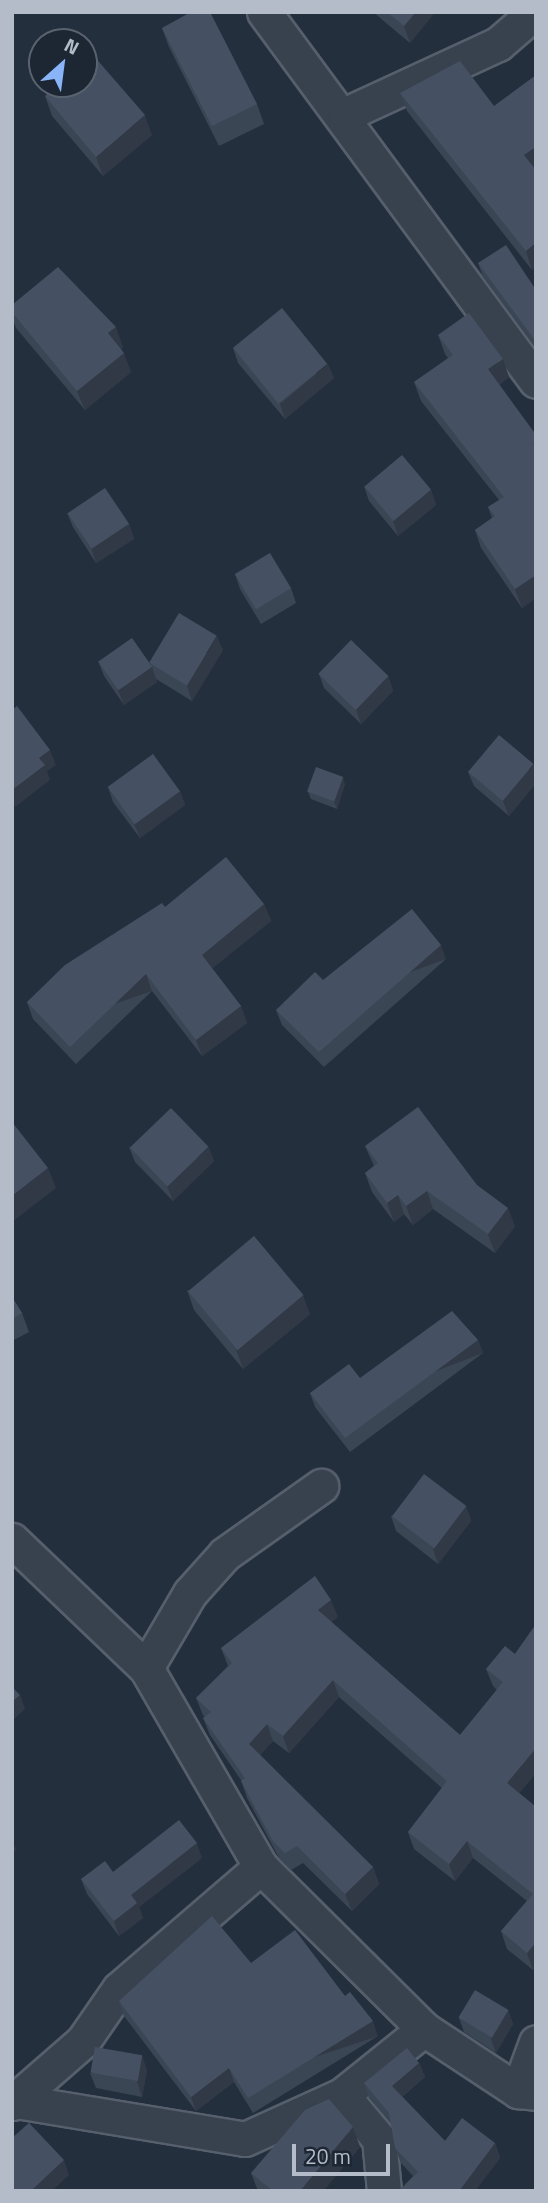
<!DOCTYPE html>
<style>
body{margin:0}
#map{position:relative;width:548px;height:2203px;overflow:hidden;background:#242f3e;font-family:"Titillium Web",sans-serif}
div>[style]{position:absolute}
.roads{filter:drop-shadow(2px 0 #565f6c) drop-shadow(-2px 0 #565f6c) drop-shadow(0 2px #565f6c) drop-shadow(0 -2px #565f6c)}
.street>*{height:33px;margin:-16.5px;padding:0 16.5px;transform-origin:16.5px;border-radius:16.5px;background:#38414e}
.wall>*{inset:0;background:#3b4654}
.shaded-wall>*{inset:0;background:#303945;transform-origin:0 0}
.building>*{inset:0;background:#455162;transform-origin:0 0}
span{translate:-50% -50%;white-space:nowrap;text-align:center;line-height:1.15;-webkit-text-stroke:5px #1d2633;paint-order:stroke}
.frame{position:absolute;inset:0;border:14px solid #b4bcc9;pointer-events:none}
.north{position:absolute;left:28px;top:28px;width:70px;height:70px;box-sizing:border-box;background:#1d2633;border:2px solid #59626f;border-radius:50%;rotate:28deg;font-size:19px;font-weight:700;line-height:28px;text-align:center;color:#b4bcc9}
.north::after{content:'';display:block;margin:auto;width:24px;height:32px;background:#8ab4f8;clip-path:polygon(50% 0,100% 100%,50% 72%,0 100%)}
.scale{position:absolute;left:292px;top:2144px;width:98px;height:32px;box-sizing:border-box;border:4px solid #b4bcc9;border-top:0;padding-left:9px;font-size:21px;line-height:24px;white-space:nowrap;color:#b4bcc9;-webkit-text-stroke:5px #1d2633;paint-order:stroke}
</style>
<div id="map">
<div class="roads">
<div class="street">
<i style="left:264px;top:12px;width:458px;rotate:53.6deg"></i>
<i style="left:344px;top:115px;width:170px;rotate:-24.8deg"></i>
<i style="left:498px;top:44px;width:49px;rotate:-40.9deg"></i>
<i style="left:12px;top:1540px;width:185px;rotate:43.7deg"></i>
<i style="left:146px;top:1668px;width:230px;rotate:60deg"></i>
<i style="left:261px;top:1867px;width:230px;rotate:44.8deg"></i>
<i style="left:424px;top:2029px;width:113px;rotate:33.4deg"></i>
<i style="left:518px;top:2091px;width:18px;rotate:6deg"></i>
<i style="left:146px;top:1668px;width:87px;rotate:-59.6deg"></i>
<i style="left:190px;top:1593px;width:52px;rotate:-48.1deg"></i>
<i style="left:225px;top:1554px;width:118px;rotate:-35.3deg"></i>
<i style="left:518px;top:2091px;width:52px;rotate:-69.8deg"></i>
<i style="left:342px;top:2095px;width:57px;rotate:49.9deg"></i>
<i style="left:379px;top:2139px;width:52px;rotate:84.5deg"></i>
<i style="left:16px;top:2101px;width:232px;rotate:9.4deg"></i>
<i style="left:245px;top:2139px;width:107px;rotate:-24.4deg"></i>
<i style="left:342px;top:2095px;width:105px;rotate:-38.8deg"></i>
<i style="left:12px;top:2103px;width:94px;rotate:-41.1deg"></i>
<i style="left:83px;top:2041px;width:63px;rotate:-55.3deg"></i>
<i style="left:119px;top:1989px;width:187px;rotate:-40.7deg"></i>
</div>
</div>
<div class="wall">
<i style="clip-path:polygon(373px 12px,435px 12px,410px 43px)"></i>
<i style="clip-path:polygon(162px 28px,257px 104px,264px 124px,219px 146px,169px 47px)"></i>
<i style="clip-path:polygon(400px 93px,494px 106px,532px 270px,407px 111px)"></i>
<i style="clip-path:polygon(45px 96px,152px 135px,103px 176px,52px 116px)"></i>
<i style="clip-path:polygon(478px 263px,536px 290px,536px 348px,483px 277px)"></i>
<i style="clip-path:polygon(12px 305px,123px 347px,121px 349px,131px 372px,85px 410px,16px 328px,12px 317px)"></i>
<i style="clip-path:polygon(438px 335px,509px 377px,499px 385px,536px 435px,536px 598px,522px 608px,481px 548px,475px 530px,492px 518px,488px 507px,499px 500px,421px 401px,414px 382px,448px 358px,445px 354px)"></i>
<i style="clip-path:polygon(233px 348px,334px 378px,285px 419px,238px 363px)"></i>
<i style="clip-path:polygon(364px 486px,431px 490px,436px 505px,398px 536px,369px 501px)"></i>
<i style="clip-path:polygon(67px 513px,129px 524px,134px 539px,96px 563px,73px 527px)"></i>
<i style="clip-path:polygon(235px 574px,291px 588px,296px 603px,261px 624px,240px 589px)"></i>
<i style="clip-path:polygon(223px 650px,192px 701px,156px 679px,157px 682px,124px 705px,104px 676px,98px 661px,149px 664px)"></i>
<i style="clip-path:polygon(319px 674px,388px 676px,393px 691px,361px 724px,324px 688px)"></i>
<i style="clip-path:polygon(536px 769px,536px 783px,509px 816px,474px 786px,468px 772px)"></i>
<i style="clip-path:polygon(345px 784px,337px 809px,311px 799px,308px 792px)"></i>
<i style="clip-path:polygon(108px 787px,180px 791px,185px 805px,140px 838px,113px 802px)"></i>
<i style="clip-path:polygon(264px 904px,271px 921px,212px 968px,241px 1006px,247px 1023px,202px 1056px,152px 991px,76px 1064px,33px 1019px,27px 1002px,165px 907px)"></i>
<i style="clip-path:polygon(446px 959px,324px 1067px,282px 1025px,276px 1010px,323px 980px)"></i>
<i style="clip-path:polygon(365px 1146px,477px 1185px,515px 1226px,495px 1253px,433px 1209px,413px 1225px,404px 1214px,394px 1222px,372px 1192px,365px 1173px,374px 1166px)"></i>
<i style="clip-path:polygon(129px 1147px,214px 1161px,173px 1201px,135px 1162px)"></i>
<i style="clip-path:polygon(187px 1290px,310px 1314px,243px 1369px,194px 1310px)"></i>
<i style="clip-path:polygon(12px 1297px,22px 1313px,29px 1332px,12px 1341px)"></i>
<i style="clip-path:polygon(478px 1340px,483px 1353px,350px 1452px,315px 1407px,310px 1393px,360px 1378px)"></i>
<i style="clip-path:polygon(466px 1506px,471px 1521px,438px 1564px,396px 1531px,391px 1516px)"></i>
<i style="clip-path:polygon(338px 1617px,331px 1622px,460px 1735px,497px 1690px,493px 1686px,486px 1669px,515px 1654px,536px 1624px,536px 1773px,519px 1793px,536px 1807px,533px 1970px,507px 1949px,501px 1931px,527px 1901px,473px 1858px,455px 1881px,414px 1849px,408px 1832px,442px 1788px,339px 1697px,289px 1753px,273px 1741px,260px 1755px,373px 1867px,379px 1884px,352px 1911px,303px 1863px,291px 1870px,279px 1858px,247px 1798px,241px 1780px,210px 1735px,203px 1718px,205px 1717px,203px 1715px,196px 1698px,228px 1666px,221px 1648px)"></i>
<i style="clip-path:polygon(202px 1858px,139px 1907px,143px 1918px,119px 1936px,87px 1894px,81px 1879px,113px 1872px)"></i>
<i style="clip-path:polygon(251px 1963px,345px 1996px,378px 2036px,253px 2113px,234px 2082px,196px 2111px,124px 2016px,119px 2002px)"></i>
<i style="clip-path:polygon(508px 2010px,513px 2024px,496px 2053px,464px 2032px,459px 2018px)"></i>
<i style="clip-path:polygon(419px 2063px,425px 2077px,402px 2097px,445px 2141px,495px 2143px,500px 2158px,475px 2191px,399px 2191px,413px 2176px,401px 2163px,395px 2148px,391px 2123px,369px 2098px,364px 2083px)"></i>
<i style="clip-path:polygon(147px 2070px,142px 2097px,96px 2088px,90px 2073px)"></i>
<i style="clip-path:polygon(360px 2147px,323px 2191px,258px 2191px,251px 2173px)"></i>
</div>
<div class="shaded-wall">
<i style="clip-path:polygon(416px 12px,435px 12px,410px 43px,404px 26px)"></i>
<i style="clip-path:polygon(145px 115px,152px 135px,103px 176px,96px 157px)"></i>
<i style="clip-path:polygon(536px 147px,536px 170px,524px 155px)"></i>
<i style="clip-path:polygon(536px 243px,536px 267px,532px 270px,526px 251px)"></i>
<i style="clip-path:polygon(116px 327px,123px 347px,115px 353px,108px 333px)"></i>
<i style="clip-path:polygon(124px 353px,131px 372px,85px 410px,77px 391px)"></i>
<i style="clip-path:polygon(503px 359px,509px 377px,495px 388px,488px 369px)"></i>
<i style="clip-path:polygon(328px 364px,334px 378px,285px 419px,280px 404px)"></i>
<i style="clip-path:polygon(431px 490px,436px 505px,398px 536px,393px 521px)"></i>
<i style="clip-path:polygon(129px 524px,134px 539px,96px 563px,91px 548px)"></i>
<i style="clip-path:polygon(536px 575px,536px 598px,522px 608px,515px 589px)"></i>
<i style="clip-path:polygon(217px 636px,223px 650px,192px 701px,187px 686px)"></i>
<i style="clip-path:polygon(152px 667px,157px 682px,124px 705px,118px 690px)"></i>
<i style="clip-path:polygon(388px 676px,393px 691px,361px 724px,356px 709px)"></i>
<i style="clip-path:polygon(50px 750px,56px 765px,47px 771px,50px 780px,15px 807px,12px 800px,12px 790px,39px 758px)"></i>
<i style="clip-path:polygon(534px 764px,536px 769px,536px 783px,509px 816px,503px 801px)"></i>
<i style="clip-path:polygon(343px 777px,345px 784px,337px 809px,334px 801px)"></i>
<i style="clip-path:polygon(180px 791px,185px 805px,140px 838px,134px 823px)"></i>
<i style="clip-path:polygon(264px 904px,271px 921px,208px 972px,202px 955px)"></i>
<i style="left:441px;top:945px;width:15px;height:162px;rotate:70deg"></i>
<i style="left:146px;top:974px;width:18px;height:105px;rotate:71deg"></i>
<i style="clip-path:polygon(241px 1006px,247px 1023px,202px 1056px,196px 1040px)"></i>
<i style="clip-path:polygon(209px 1147px,214px 1161px,173px 1201px,167px 1186px)"></i>
<i style="clip-path:polygon(48px 1168px,56px 1188px,12px 1222px,12px 1196px)"></i>
<i style="clip-path:polygon(427px 1191px,433px 1209px,413px 1225px,406px 1206px)"></i>
<i style="clip-path:polygon(398px 1195px,404px 1214px,394px 1222px,387px 1203px)"></i>
<i style="clip-path:polygon(508px 1208px,515px 1226px,495px 1253px,488px 1234px)"></i>
<i style="clip-path:polygon(303px 1295px,310px 1314px,243px 1369px,236px 1349px)"></i>
<i style="left:478px;top:1340px;width:14px;height:165px;rotate:69deg"></i>
<i style="clip-path:polygon(466px 1506px,471px 1521px,438px 1564px,433px 1549px)"></i>
<i style="clip-path:polygon(331px 1600px,338px 1617px,324px 1627px,318px 1610px)"></i>
<i style="clip-path:polygon(333px 1680px,339px 1697px,289px 1753px,283px 1736px)"></i>
<i style="clip-path:polygon(20px 1695px,25px 1709px,12px 1721px,12px 1702px)"></i>
<i style="clip-path:polygon(267px 1724px,273px 1741px,255px 1761px,249px 1744px)"></i>
<i style="clip-path:polygon(536px 1748px,536px 1773px,514px 1800px,507px 1783px)"></i>
<i style="clip-path:polygon(12px 1838px,16px 1850px,12px 1854px)"></i>
<i style="clip-path:polygon(467px 1841px,473px 1858px,455px 1881px,449px 1864px)"></i>
<i style="clip-path:polygon(197px 1843px,202px 1858px,139px 1907px,143px 1918px,119px 1936px,114px 1921px,131px 1895px)"></i>
<i style="clip-path:polygon(373px 1867px,379px 1884px,352px 1911px,345px 1894px)"></i>
<i style="clip-path:polygon(536px 1942px,536px 1967px,533px 1970px,527px 1953px)"></i>
<i style="clip-path:polygon(508px 2010px,513px 2024px,496px 2053px,491px 2039px)"></i>
<i style="left:373px;top:2021px;width:16px;height:147px;rotate:72deg"></i>
<i style="clip-path:polygon(142px 2055px,147px 2070px,142px 2097px,137px 2082px)"></i>
<i style="clip-path:polygon(419px 2063px,425px 2077px,397px 2101px,392px 2086px)"></i>
<i style="clip-path:polygon(229px 2068px,234px 2082px,196px 2111px,191px 2097px)"></i>
<i style="clip-path:polygon(353px 2127px,360px 2147px,323px 2191px,300px 2191px)"></i>
<i style="clip-path:polygon(495px 2143px,500px 2158px,475px 2191px,459px 2191px)"></i>
<i style="clip-path:polygon(64px 2160px,69px 2175px,52px 2191px,31px 2191px)"></i>
</div>
<div class="building">
<i style="clip-path:polygon(191px 12px,210px 12px,257px 104px,212px 126px,162px 28px)"></i>
<i style="clip-path:polygon(387px 12px,416px 12px,404px 26px)"></i>
<i style="clip-path:polygon(93px 55px,145px 115px,96px 157px,45px 96px,59px 84px,84px 84px,84px 63px)"></i>
<i style="clip-path:polygon(460px 61px,494px 106px,536px 75px,536px 147px,524px 155px,536px 170px,536px 243px,526px 251px,400px 93px)"></i>
<i style="clip-path:polygon(506px 245px,536px 290px,536px 337px,534px 339px,478px 263px)"></i>
<i style="clip-path:polygon(58px 267px,116px 327px,108px 333px,124px 353px,77px 391px,12px 312px,12px 305px)"></i>
<i style="left:282px;top:308px;width:72px;height:63px;rotate:51deg"></i>
<i style="clip-path:polygon(469px 313px,503px 359px,488px 369px,536px 435px,536px 442px,533px 444px,536px 449px,536px 575px,515px 589px,475px 530px,495px 516px,488px 507px,504px 497px,414px 382px,453px 355px,438px 335px)"></i>
<i style="left:402px;top:455px;width:45px;height:49px;rotate:50deg"></i>
<i style="left:105px;top:488px;width:43px;height:45px;rotate:56deg"></i>
<i style="left:270px;top:553px;width:41px;height:41px;rotate:59deg"></i>
<i style="left:179px;top:613px;width:44px;height:58px;rotate:31deg"></i>
<i style="left:132px;top:638px;width:35px;height:41px;rotate:55deg"></i>
<i style="left:351px;top:640px;width:52px;height:47px;rotate:44deg"></i>
<i style="clip-path:polygon(17px 706px,50px 750px,39px 758px,45px 765px,12px 790px,12px 710px)"></i>
<i style="left:499px;top:735px;width:45px;height:48px;rotate:40deg"></i>
<i style="left:153px;top:754px;width:46px;height:56px;rotate:54deg"></i>
<i style="left:316px;top:767px;width:29px;height:26px;rotate:20deg"></i>
<i style="clip-path:polygon(226px 857px,264px 904px,202px 955px,241px 1006px,196px 1040px,146px 974px,70px 1047px,27px 1002px,65px 965px,162px 903px,165px 907px)"></i>
<i style="clip-path:polygon(412px 909px,441px 945px,319px 1052px,276px 1010px,315px 972px,323px 980px)"></i>
<i style="clip-path:polygon(418px 1107px,477px 1185px,508px 1208px,488px 1234px,427px 1191px,406px 1206px,398px 1195px,387px 1203px,365px 1173px,378px 1163px,365px 1146px)"></i>
<i style="left:171px;top:1108px;width:54px;height:57px;rotate:46deg"></i>
<i style="clip-path:polygon(12px 1122px,48px 1168px,12px 1196px)"></i>
<i style="left:254px;top:1236px;width:77px;height:86px;rotate:50deg"></i>
<i style="clip-path:polygon(12px 1297px,22px 1313px,12px 1319px)"></i>
<i style="clip-path:polygon(452px 1311px,478px 1340px,345px 1438px,310px 1393px,349px 1364px,360px 1378px)"></i>
<i style="left:424px;top:1474px;width:53px;height:53px;rotate:37deg"></i>
<i style="clip-path:polygon(315px 1576px,331px 1600px,318px 1610px,460px 1735px,503px 1682px,486px 1669px,505px 1646px,515px 1654px,536px 1624px,536px 1748px,507px 1783px,536px 1807px,536px 1942px,527px 1953px,501px 1931px,533px 1894px,467px 1841px,449px 1864px,408px 1832px,447px 1781px,333px 1680px,283px 1736px,267px 1724px,249px 1744px,373px 1867px,345px 1894px,297px 1846px,285px 1853px,273px 1841px,241px 1781px,245px 1778px,203px 1718px,211px 1712px,196px 1698px,232px 1663px,221px 1648px)"></i>
<i style="clip-path:polygon(12px 1687px,20px 1695px,12px 1702px)"></i>
<i style="clip-path:polygon(179px 1820px,197px 1843px,131px 1895px,137px 1903px,114px 1921px,81px 1879px,105px 1861px,113px 1872px)"></i>
<i style="clip-path:polygon(212px 1916px,251px 1963px,295px 1930px,345px 1996px,350px 1992px,373px 2021px,248px 2098px,229px 2068px,191px 2097px,119px 2001px)"></i>
<i style="left:475px;top:1990px;width:39px;height:32px;rotate:31deg"></i>
<i style="left:95px;top:2047px;width:48px;height:26px;rotate:10deg"></i>
<i style="clip-path:polygon(407px 2048px,419px 2063px,392px 2086px,445px 2141px,462px 2118px,495px 2143px,459px 2191px,399px 2191px,418px 2172px,395px 2148px,389px 2113px,364px 2083px)"></i>
<i style="clip-path:polygon(329px 2099px,353px 2127px,300px 2191px,273px 2191px,251px 2173px,305px 2110px)"></i>
<i style="clip-path:polygon(29px 2123px,64px 2160px,31px 2191px,12px 2191px,12px 2138px)"></i>
</div>
<div class="frame"></div>
<div class="north">N</div>
<div class="scale">20 m</div>
</div>
